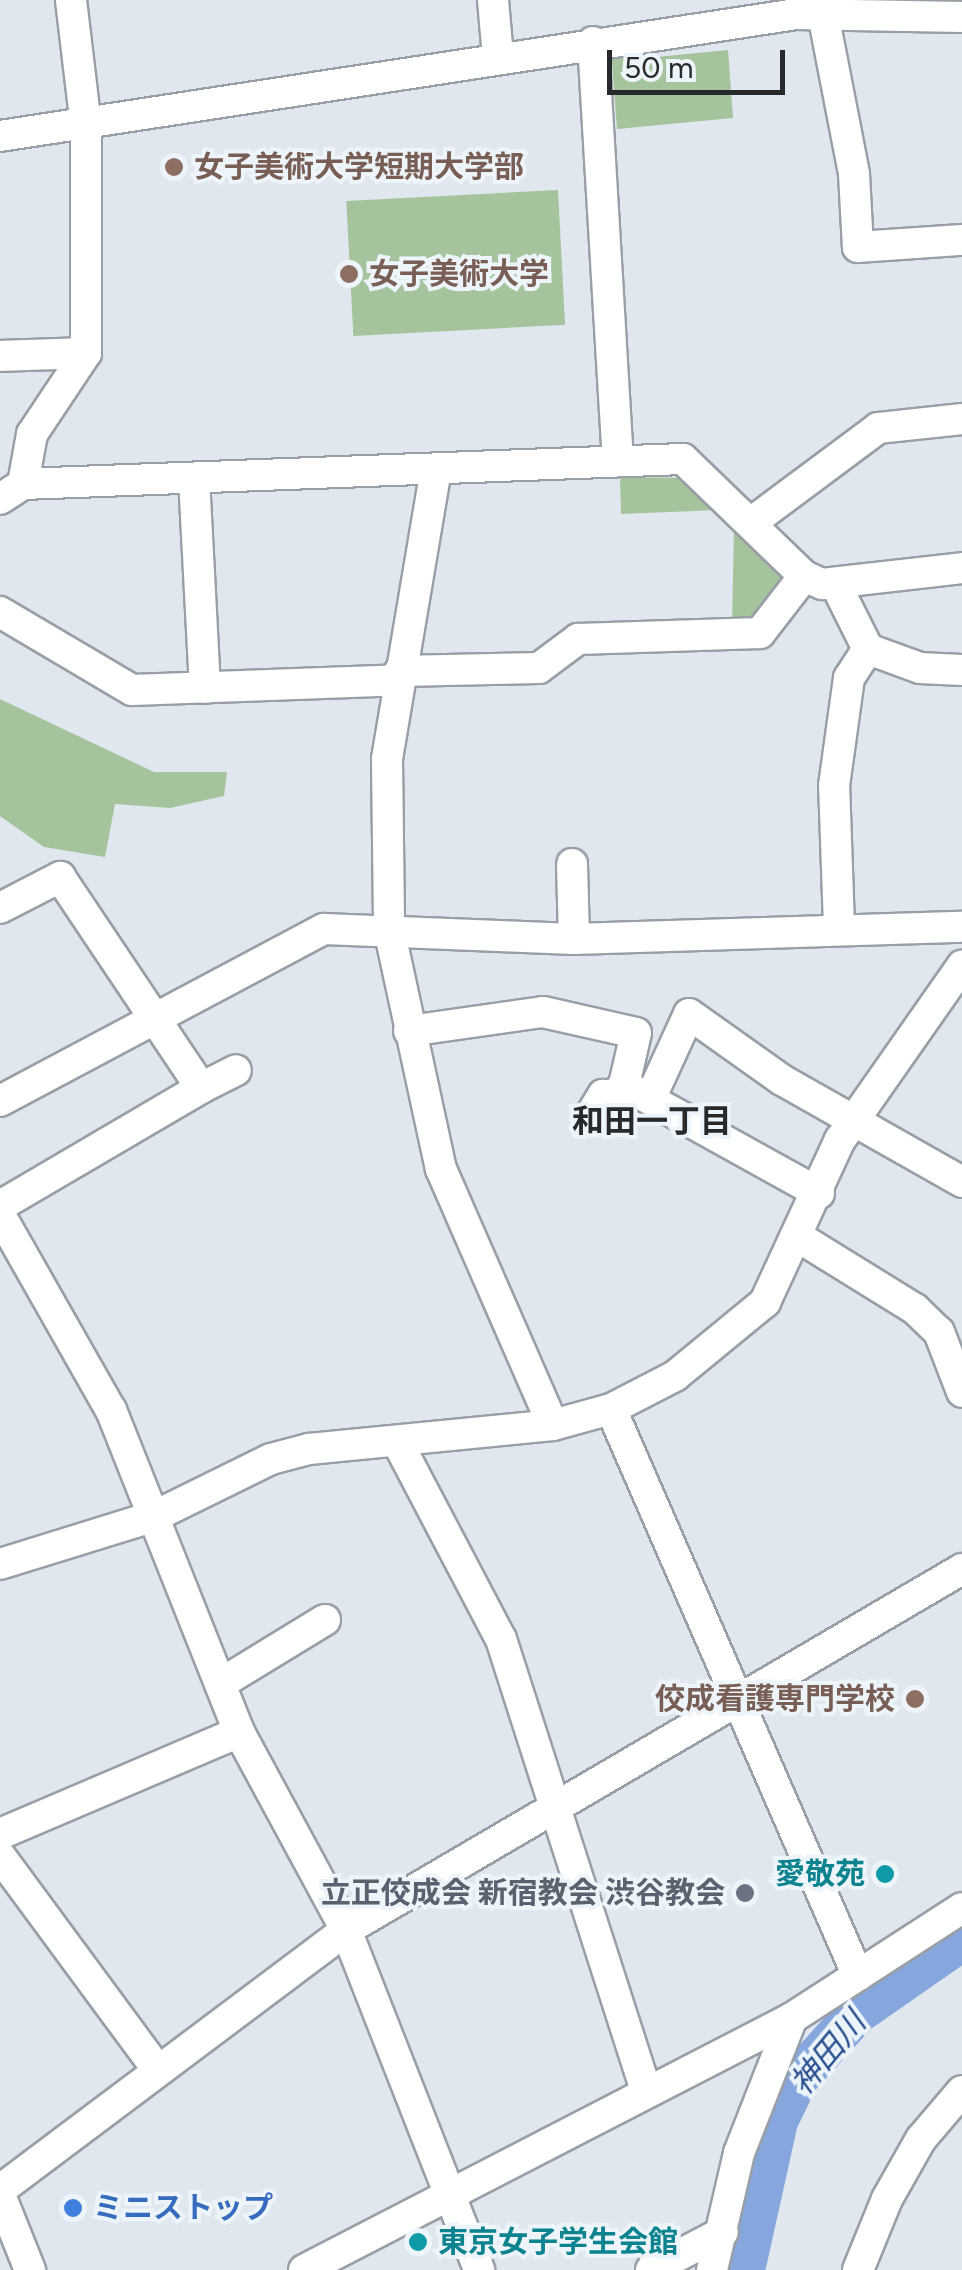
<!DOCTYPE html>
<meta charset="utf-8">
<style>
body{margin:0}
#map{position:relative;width:962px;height:2270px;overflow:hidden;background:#e0e7ee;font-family:Figtree,"Noto Sans JP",sans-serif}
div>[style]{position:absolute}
.green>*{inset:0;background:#a5c49e;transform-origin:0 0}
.river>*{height:42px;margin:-21px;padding:0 21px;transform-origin:21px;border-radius:21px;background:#86a7dd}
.roads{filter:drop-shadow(2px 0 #999fa6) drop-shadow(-2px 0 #999fa6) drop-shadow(0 2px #999fa6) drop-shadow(0 -2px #999fa6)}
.minor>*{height:30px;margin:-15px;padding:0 15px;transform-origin:15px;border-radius:15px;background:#fff}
.dots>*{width:28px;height:28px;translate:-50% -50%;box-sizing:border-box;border:5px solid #edf5fb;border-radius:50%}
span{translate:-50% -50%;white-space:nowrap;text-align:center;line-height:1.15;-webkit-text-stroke:8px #edf5fb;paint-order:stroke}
.education-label{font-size:30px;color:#785e54;font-weight:700}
.left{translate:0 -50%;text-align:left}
.right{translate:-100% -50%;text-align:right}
.culture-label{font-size:30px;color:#0d838f;font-weight:700}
.worship-label{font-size:30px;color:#5b616d;font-weight:700}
.shop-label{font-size:30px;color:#366cbe;font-weight:700}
.neighbourhood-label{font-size:32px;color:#272a2c;font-weight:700}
.water-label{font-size:32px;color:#254c8e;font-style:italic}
.scale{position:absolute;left:607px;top:50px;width:178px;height:45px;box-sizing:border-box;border:5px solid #272a2c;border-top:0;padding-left:12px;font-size:30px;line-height:35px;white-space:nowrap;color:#272a2c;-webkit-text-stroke:8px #edf5fb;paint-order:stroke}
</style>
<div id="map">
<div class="green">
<i style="clip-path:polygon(644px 45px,646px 58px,728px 50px,733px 118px,617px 129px,611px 50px)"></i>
<i style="left:558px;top:190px;width:135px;height:212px;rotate:87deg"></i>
<i style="clip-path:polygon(620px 477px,691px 478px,720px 510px,621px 514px)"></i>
<i style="clip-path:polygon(734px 526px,782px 567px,784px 580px,752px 621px,732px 624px)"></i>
<i style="clip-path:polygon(0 699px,154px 772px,227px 772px,224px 796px,170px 808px,115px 804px,105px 857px,44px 847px,0 816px)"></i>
</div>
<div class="river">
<i style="left:744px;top:2270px;width:153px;rotate:-77.5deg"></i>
<i style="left:777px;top:2121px;width:48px;rotate:-64deg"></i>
<i style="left:798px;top:2078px;width:88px;rotate:-47.8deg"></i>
<i style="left:857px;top:2013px;width:128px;rotate:-34.8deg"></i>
</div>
<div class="roads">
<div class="minor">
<i style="left:493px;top:0;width:57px;rotate:85deg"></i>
<i style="left:823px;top:14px;width:163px;rotate:79deg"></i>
<i style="left:854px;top:174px;width:73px;rotate:86.9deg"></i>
<i style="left:858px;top:247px;width:104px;rotate:-3.9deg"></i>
<i style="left:593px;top:42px;width:420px;rotate:86.6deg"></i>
<i style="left:0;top:136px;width:805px;rotate:-8.71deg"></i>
<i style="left:796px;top:14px;width:166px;rotate:1deg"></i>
<i style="left:0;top:356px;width:86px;rotate:-2deg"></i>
<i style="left:436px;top:469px;width:294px;rotate:99.6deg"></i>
<i style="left:387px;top:759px;width:170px;rotate:89.3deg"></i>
<i style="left:389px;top:929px;width:246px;rotate:77.8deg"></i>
<i style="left:441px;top:1169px;width:279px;rotate:66.4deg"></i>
<i style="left:194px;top:478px;width:210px;rotate:87deg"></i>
<i style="left:23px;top:484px;width:660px;rotate:-2.17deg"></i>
<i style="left:683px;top:459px;width:168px;rotate:44deg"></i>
<i style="left:804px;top:576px;width:20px;rotate:24deg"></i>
<i style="left:822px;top:584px;width:141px;rotate:-6.5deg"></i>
<i style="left:0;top:499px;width:27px;rotate:-33deg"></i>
<i style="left:23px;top:484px;width:51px;rotate:-79.8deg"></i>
<i style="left:32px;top:434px;width:97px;rotate:-56.3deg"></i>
<i style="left:86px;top:353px;width:227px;rotate:-90deg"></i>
<i style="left:86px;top:126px;width:127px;rotate:-96.8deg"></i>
<i style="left:752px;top:522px;width:157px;rotate:-36.7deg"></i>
<i style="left:878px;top:428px;width:84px;rotate:-6.1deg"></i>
<i style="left:835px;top:583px;width:74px;rotate:63.4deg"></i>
<i style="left:868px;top:649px;width:55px;rotate:20.1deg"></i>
<i style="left:920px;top:668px;width:42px;rotate:2.7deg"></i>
<i style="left:0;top:612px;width:153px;rotate:30.6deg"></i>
<i style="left:132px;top:690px;width:267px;rotate:-2.1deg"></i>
<i style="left:400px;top:671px;width:139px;rotate:-1.2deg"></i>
<i style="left:539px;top:668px;width:49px;rotate:-36.6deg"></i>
<i style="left:578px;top:639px;width:182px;rotate:-1.9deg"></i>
<i style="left:760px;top:633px;width:72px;rotate:-52.3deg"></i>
<i style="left:572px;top:864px;width:75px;rotate:88.5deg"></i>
<i style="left:0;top:908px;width:68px;rotate:-27.3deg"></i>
<i style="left:60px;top:877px;width:254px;rotate:56.2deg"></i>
<i style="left:201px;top:1088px;width:233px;rotate:149.6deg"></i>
<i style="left:839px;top:926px;width:140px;rotate:-92deg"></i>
<i style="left:834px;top:786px;width:109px;rotate:-82.1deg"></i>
<i style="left:849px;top:678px;width:35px;rotate:-57deg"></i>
<i style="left:409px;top:1031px;width:135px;rotate:-8.1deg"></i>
<i style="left:543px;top:1012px;width:95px;rotate:12.7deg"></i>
<i style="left:636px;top:1033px;width:53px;rotate:103deg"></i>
<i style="left:201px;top:1088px;width:39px;rotate:-27deg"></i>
<i style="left:651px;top:1097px;width:91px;rotate:-65.4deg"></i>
<i style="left:689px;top:1014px;width:114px;rotate:35.4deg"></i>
<i style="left:782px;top:1080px;width:207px;rotate:29.5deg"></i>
<i style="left:0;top:1101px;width:367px;rotate:-28deg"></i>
<i style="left:324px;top:929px;width:250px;rotate:2.3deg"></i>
<i style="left:574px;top:939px;width:388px;rotate:-1.8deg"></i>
<i style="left:589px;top:1118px;width:27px;rotate:-59deg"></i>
<i style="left:603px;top:1095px;width:12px"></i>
<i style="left:615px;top:1095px;width:13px;rotate:-48deg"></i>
<i style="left:624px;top:1085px;width:223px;rotate:29deg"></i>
<i style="left:0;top:1215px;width:224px;rotate:60.4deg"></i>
<i style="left:111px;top:1410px;width:347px;rotate:68.3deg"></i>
<i style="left:239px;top:1732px;width:225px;rotate:61.6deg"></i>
<i style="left:346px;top:1930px;width:365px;rotate:68.6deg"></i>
<i style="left:800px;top:1238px;width:135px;rotate:31.7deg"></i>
<i style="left:915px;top:1309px;width:33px;rotate:44deg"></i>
<i style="left:939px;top:1332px;width:64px;rotate:69deg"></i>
<i style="left:611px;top:1409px;width:618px;rotate:66.46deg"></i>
<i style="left:399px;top:1445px;width:219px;rotate:62.3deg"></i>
<i style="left:501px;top:1639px;width:475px;rotate:72.2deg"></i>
<i style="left:0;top:1564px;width:162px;rotate:-17.2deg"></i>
<i style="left:155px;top:1516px;width:129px;rotate:-26.2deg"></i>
<i style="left:271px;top:1459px;width:39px;rotate:-15deg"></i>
<i style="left:309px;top:1449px;width:245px;rotate:-5.6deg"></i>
<i style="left:553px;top:1425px;width:60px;rotate:-15.4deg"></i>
<i style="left:611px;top:1409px;width:72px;rotate:-27.3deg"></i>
<i style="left:675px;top:1376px;width:117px;rotate:-39.4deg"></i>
<i style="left:765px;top:1302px;width:179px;rotate:-65.2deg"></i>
<i style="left:840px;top:1140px;width:213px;rotate:-55deg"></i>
<i style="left:220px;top:1684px;width:123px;rotate:-31.4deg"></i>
<i style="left:0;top:1834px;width:260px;rotate:-23.1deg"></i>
<i style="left:0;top:1856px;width:266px;rotate:53.6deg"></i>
<i style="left:0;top:2190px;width:433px;rotate:-36.9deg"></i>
<i style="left:346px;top:1930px;width:714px;rotate:-30.37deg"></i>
<i style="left:0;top:2195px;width:81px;rotate:68.2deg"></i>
<i style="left:304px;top:2270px;width:549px;rotate:-27.31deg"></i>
<i style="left:651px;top:2270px;width:81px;rotate:-27.8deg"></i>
<i style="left:712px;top:2270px;width:120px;rotate:-77deg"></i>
<i style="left:739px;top:2153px;width:145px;rotate:-68.6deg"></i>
<i style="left:792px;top:2018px;width:202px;rotate:-32.9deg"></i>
<i style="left:858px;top:2270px;width:77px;rotate:-67.8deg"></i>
<i style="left:887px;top:2199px;width:69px;rotate:-60.5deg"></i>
<i style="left:921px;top:2139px;width:63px;rotate:-49.5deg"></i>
</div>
</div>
<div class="dots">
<i style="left:174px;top:167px;background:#8d6e63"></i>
<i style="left:349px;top:274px;background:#8d6e63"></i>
<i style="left:915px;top:1699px;background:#8d6e63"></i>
<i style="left:885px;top:1874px;background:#0f9aa8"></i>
<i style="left:745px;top:1893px;background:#6b7280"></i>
<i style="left:73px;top:2208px;background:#3f7fe0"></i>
<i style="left:418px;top:2242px;background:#0f9aa8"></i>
</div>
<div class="education-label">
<span class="left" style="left:194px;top:167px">女子美術大学短期大学部</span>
<span class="left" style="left:369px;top:274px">女子美術大学</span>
<span class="right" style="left:895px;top:1699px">佼成看護専門学校</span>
</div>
<div class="culture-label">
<span class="right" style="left:865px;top:1874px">愛敬苑</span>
<span class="left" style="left:438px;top:2242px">東京女子学生会館</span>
</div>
<div class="worship-label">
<span class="right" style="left:725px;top:1893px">立正佼成会 新宿教会 渋谷教会</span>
</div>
<div class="shop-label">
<span class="left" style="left:93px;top:2208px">ミニストップ</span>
</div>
<div class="neighbourhood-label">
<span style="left:652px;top:1121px">和田一丁目</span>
</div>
<div class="water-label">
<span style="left:828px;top:2053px;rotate:-50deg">神田川</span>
</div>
<div class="scale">50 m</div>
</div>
